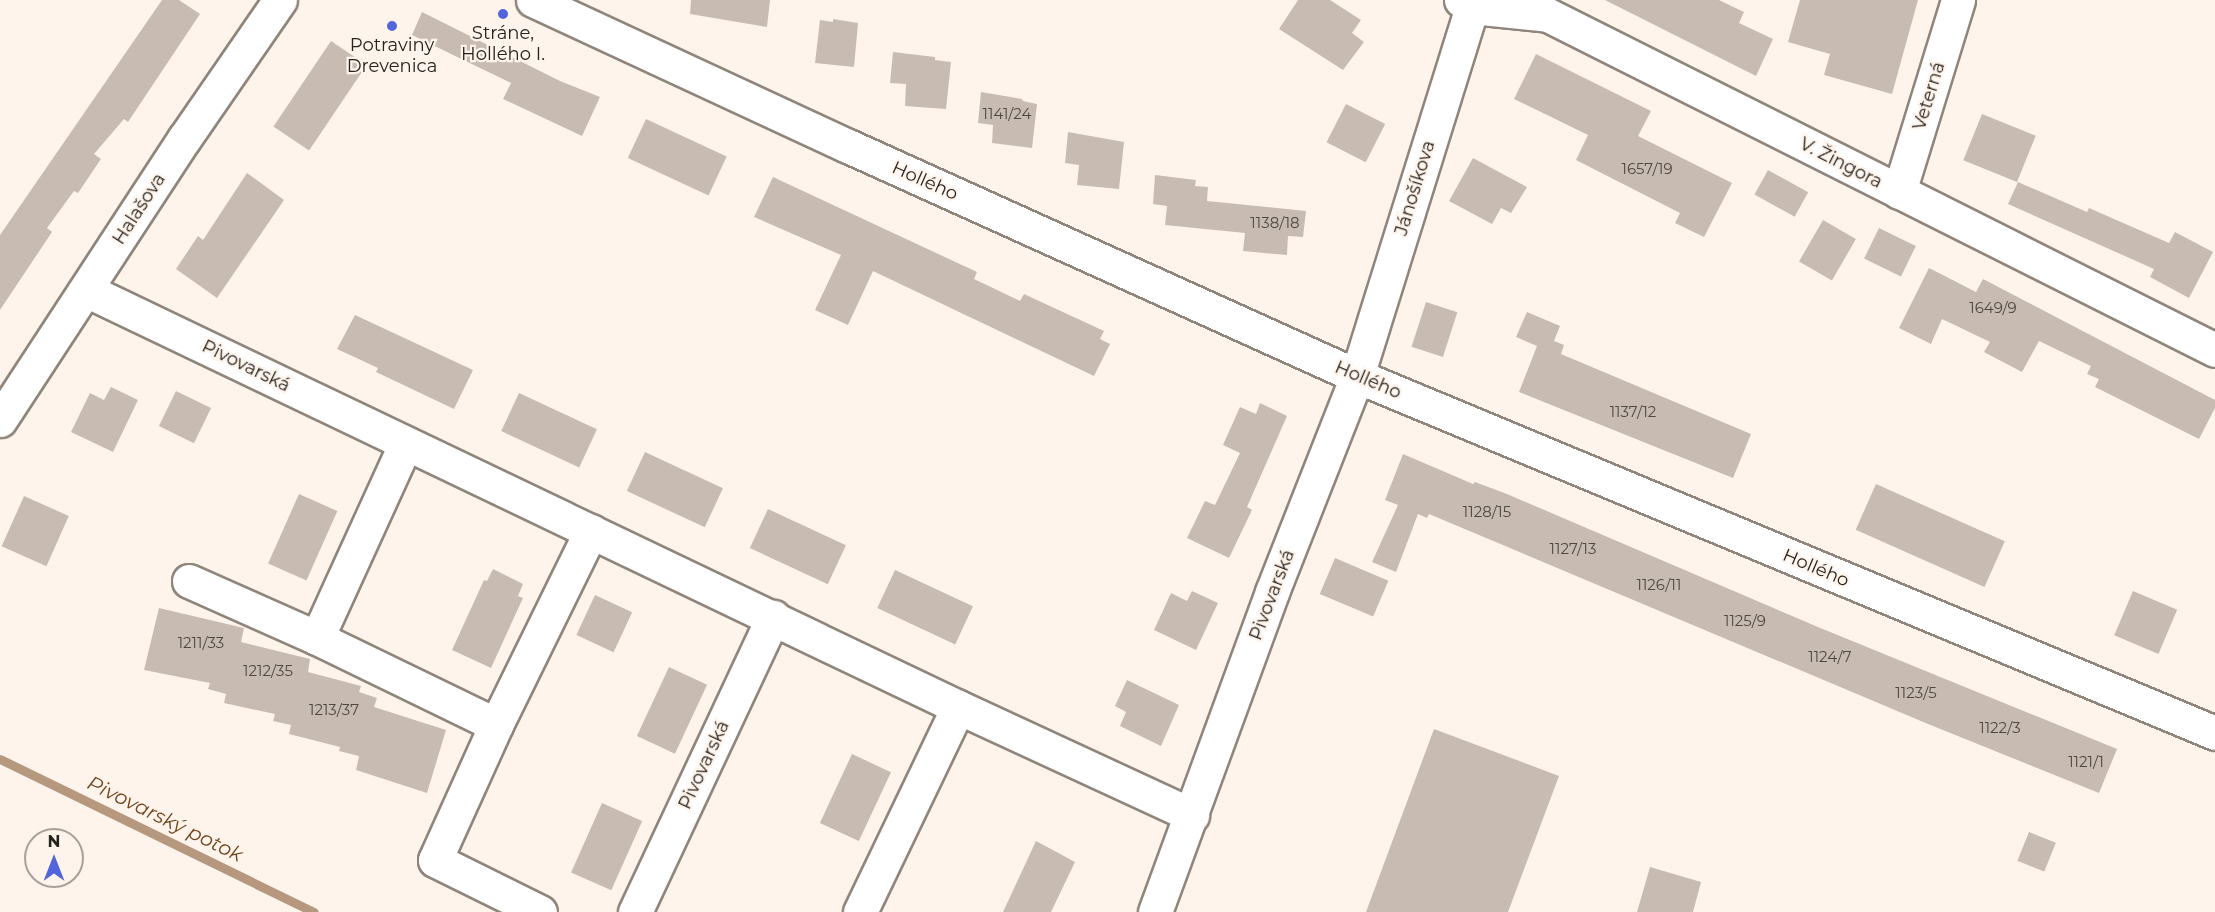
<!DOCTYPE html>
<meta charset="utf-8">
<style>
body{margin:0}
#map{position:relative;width:2215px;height:912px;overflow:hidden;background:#fef4ec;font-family:Montserrat,sans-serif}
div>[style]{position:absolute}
.stream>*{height:9px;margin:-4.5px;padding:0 4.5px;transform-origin:4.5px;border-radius:4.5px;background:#b6987f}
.building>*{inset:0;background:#c8bcb2;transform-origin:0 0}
.roads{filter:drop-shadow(2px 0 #8f857b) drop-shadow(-2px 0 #8f857b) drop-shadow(0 2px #8f857b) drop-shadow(0 -2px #8f857b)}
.minor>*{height:33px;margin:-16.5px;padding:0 16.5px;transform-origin:16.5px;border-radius:16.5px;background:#fff}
.dots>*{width:16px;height:16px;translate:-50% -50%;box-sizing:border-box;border:3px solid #fef4ec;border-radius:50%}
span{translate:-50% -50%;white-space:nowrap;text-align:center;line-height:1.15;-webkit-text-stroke:4.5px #fef4ec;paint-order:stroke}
.number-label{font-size:15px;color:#4e4843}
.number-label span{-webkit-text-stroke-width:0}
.poi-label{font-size:18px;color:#26221e}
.street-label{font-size:18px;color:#26221e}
.water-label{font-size:20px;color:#6d4319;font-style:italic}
.north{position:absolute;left:24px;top:828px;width:60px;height:60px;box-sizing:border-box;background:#fef4ec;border:2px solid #a8a09a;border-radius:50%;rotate:0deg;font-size:16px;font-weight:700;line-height:24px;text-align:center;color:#26221e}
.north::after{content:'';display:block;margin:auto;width:21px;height:27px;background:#5365db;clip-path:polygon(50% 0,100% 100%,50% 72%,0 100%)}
</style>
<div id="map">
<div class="stream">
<i style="left:0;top:759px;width:349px;rotate:26deg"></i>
</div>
<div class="building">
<i style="clip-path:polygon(162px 0,179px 0,200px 14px,128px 122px,124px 119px,94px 154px,101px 159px,78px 193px,74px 191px,47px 228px,52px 232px,0 310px,0 235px)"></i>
<i style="clip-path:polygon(691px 0,770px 0,767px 27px,690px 14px)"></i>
<i style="clip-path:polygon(1298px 0,1330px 0,1361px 20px,1352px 33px,1364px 42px,1343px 70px,1279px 29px)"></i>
<i style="clip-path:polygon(1605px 0,1719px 0,1744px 12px,1739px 23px,1773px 39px,1756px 76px)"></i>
<i style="clip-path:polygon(1800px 0,1918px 0,1892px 94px,1824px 75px,1830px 54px,1788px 42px)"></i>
<i style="clip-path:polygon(422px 12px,560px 81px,600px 97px,582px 136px,503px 99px,511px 83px,412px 35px)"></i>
<i style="clip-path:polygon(833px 19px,858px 23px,854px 67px,815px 63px,820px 20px,833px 22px)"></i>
<i style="left:331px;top:41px;width:43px;height:103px;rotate:34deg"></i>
<i style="clip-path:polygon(893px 52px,935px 57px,935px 60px,951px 62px,946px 109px,905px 106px,906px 84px,890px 83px)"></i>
<i style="clip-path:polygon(1536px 54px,1651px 111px,1638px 136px,1732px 183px,1704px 237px,1675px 223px,1680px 213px,1576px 160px,1588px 135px,1514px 99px)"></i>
<i style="clip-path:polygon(981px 92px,1022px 99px,1023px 101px,1037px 104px,1032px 148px,992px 143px,993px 125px,978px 123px)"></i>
<i style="left:1346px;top:104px;width:44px;height:43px;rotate:27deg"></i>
<i style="left:1982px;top:114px;width:58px;height:50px;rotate:22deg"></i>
<i style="left:646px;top:119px;width:89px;height:43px;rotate:25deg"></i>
<i style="clip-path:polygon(1068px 132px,1124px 142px,1119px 189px,1077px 185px,1079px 165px,1065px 163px)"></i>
<i style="clip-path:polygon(1473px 158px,1527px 187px,1511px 213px,1501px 208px,1492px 224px,1449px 201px)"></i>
<i style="left:1768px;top:170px;width:46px;height:28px;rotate:29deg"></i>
<i style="clip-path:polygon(247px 173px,284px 200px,217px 298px,176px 269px,198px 236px,203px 240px)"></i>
<i style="clip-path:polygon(1155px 175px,1196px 180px,1195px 186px,1208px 187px,1207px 201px,1306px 211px,1303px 237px,1288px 236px,1287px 255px,1243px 251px,1245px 233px,1165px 225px,1167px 206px,1153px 204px)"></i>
<i style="clip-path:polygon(773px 177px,977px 272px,974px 279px,1020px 301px,1024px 294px,1104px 331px,1100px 339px,1110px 344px,1094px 376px,873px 271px,848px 325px,815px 310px,841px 255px,754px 217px)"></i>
<i style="clip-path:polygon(2018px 182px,2087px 212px,2089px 208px,2169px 243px,2175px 232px,2213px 252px,2189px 298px,2150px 277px,2154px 269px,2008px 204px)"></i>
<i style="left:1823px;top:220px;width:38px;height:48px;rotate:30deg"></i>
<i style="left:1879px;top:228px;width:41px;height:34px;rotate:26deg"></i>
<i style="clip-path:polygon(1929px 268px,1976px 292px,1983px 279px,2215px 400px,2215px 408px,2199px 439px,2095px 387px,2099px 379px,2087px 374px,2091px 366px,2039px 341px,2022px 372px,1984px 352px,1990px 342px,1942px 319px,1931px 344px,1899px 328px)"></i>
<i style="left:1426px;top:302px;width:33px;height:47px;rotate:18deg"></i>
<i style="clip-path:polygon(1527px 312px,1560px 326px,1554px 341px,1564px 345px,1561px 354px,1751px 434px,1733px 478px,1519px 392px,1537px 346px,1516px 337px)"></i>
<i style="clip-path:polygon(355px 315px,473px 370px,454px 409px,376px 372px,378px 368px,337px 349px)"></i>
<i style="clip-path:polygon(111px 387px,138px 400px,113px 452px,71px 432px,90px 393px,104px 400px)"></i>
<i style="left:176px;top:391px;width:39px;height:39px;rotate:26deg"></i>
<i style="left:519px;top:393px;width:86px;height:42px;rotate:25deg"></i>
<i style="clip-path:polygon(1260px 403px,1287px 416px,1247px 507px,1252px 510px,1229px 558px,1187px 538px,1205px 501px,1215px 505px,1240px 453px,1223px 445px,1240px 407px,1256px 414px)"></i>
<i style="left:645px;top:452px;width:86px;height:43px;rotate:25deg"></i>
<i style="clip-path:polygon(1403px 454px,1473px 484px,1475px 482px,1507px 494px,1818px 627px,2117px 749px,2099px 793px,1928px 724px,1429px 514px,1427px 518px,1418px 514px,1396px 572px,1372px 562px,1398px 505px,1385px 500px)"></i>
<i style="left:1876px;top:484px;width:141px;height:50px;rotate:24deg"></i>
<i style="left:299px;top:494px;width:42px;height:76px;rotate:24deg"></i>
<i style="left:24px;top:496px;width:49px;height:55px;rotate:24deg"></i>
<i style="left:768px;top:509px;width:86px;height:43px;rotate:25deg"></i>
<i style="left:1335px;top:558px;width:58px;height:39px;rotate:23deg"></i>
<i style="clip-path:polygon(493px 569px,523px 584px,518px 596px,523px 598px,491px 668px,452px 650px,484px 580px,487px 581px)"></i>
<i style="left:895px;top:570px;width:86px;height:42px;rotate:25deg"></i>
<i style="clip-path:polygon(1192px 591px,1218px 603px,1196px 650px,1154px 630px,1171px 593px,1187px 601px)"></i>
<i style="left:2133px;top:591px;width:48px;height:48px;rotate:23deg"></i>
<i style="left:595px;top:595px;width:41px;height:44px;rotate:25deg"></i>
<i style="clip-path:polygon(159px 608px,244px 628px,241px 642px,310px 659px,308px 672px,361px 686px,359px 692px,377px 698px,374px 707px,446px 730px,427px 793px,356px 770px,359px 756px,339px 751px,340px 747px,289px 734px,291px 725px,273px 721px,275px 714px,224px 703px,226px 694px,208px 689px,210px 683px,144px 670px)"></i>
<i style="left:669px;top:667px;width:42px;height:76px;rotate:25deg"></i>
<i style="clip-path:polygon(1127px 680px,1179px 705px,1161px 746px,1120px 726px,1126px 712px,1115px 706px)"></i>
<i style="clip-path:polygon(1434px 729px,1559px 776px,1508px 912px,1366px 912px)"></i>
<i style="left:852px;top:754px;width:43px;height:76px;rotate:25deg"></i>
<i style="left:602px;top:803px;width:44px;height:76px;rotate:24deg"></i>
<i style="left:2029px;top:832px;width:29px;height:31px;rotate:22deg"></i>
<i style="clip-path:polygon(1036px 841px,1075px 862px,1051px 912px,1003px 912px)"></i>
<i style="clip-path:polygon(1650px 867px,1701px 882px,1693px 912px,1637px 912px)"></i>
</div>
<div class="roads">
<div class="minor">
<i style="left:533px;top:0;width:347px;rotate:24.9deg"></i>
<i style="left:848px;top:146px;width:559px;rotate:24.32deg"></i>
<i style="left:1357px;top:376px;width:929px;rotate:22.59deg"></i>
<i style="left:1461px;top:0;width:13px;rotate:32deg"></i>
<i style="left:1472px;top:7px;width:76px;rotate:6deg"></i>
<i style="left:1548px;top:15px;width:746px;rotate:26.67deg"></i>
<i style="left:1899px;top:192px;width:201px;rotate:-72.9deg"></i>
<i style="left:86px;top:290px;width:967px;rotate:25.56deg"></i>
<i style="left:958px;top:707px;width:258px;rotate:24.8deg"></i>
<i style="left:0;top:420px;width:336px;rotate:-56.8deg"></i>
<i style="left:184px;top:139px;width:169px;rotate:-55.4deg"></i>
<i style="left:189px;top:581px;width:140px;rotate:24deg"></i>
<i style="left:317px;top:638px;width:199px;rotate:25.9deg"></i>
<i style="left:317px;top:638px;width:214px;rotate:-65.5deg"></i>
<i style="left:540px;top:912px;width:117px;rotate:-153.7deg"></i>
<i style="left:435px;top:860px;width:148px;rotate:-65.7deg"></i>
<i style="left:496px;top:725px;width:216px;rotate:-63.9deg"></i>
<i style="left:635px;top:912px;width:326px;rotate:-64.9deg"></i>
<i style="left:860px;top:912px;width:227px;rotate:-64.4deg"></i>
<i style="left:1155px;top:912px;width:341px;rotate:-69.9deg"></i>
<i style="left:1272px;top:592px;width:232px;rotate:-68.5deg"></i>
<i style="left:1357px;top:376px;width:394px;rotate:-72.7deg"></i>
</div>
</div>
<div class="dots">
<i style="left:503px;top:14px;background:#5365db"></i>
<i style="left:392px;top:26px;background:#5365db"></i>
</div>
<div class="number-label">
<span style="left:1007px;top:114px">1141/24</span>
<span style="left:1647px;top:169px">1657/19</span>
<span style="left:1275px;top:223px">1138/18</span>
<span style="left:1993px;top:308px">1649/9</span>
<span style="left:1633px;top:412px">1137/12</span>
<span style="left:1487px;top:512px">1128/15</span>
<span style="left:1573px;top:549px">1127/13</span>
<span style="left:1659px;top:585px">1126/11</span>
<span style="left:1745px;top:621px">1125/9</span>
<span style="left:201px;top:643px">1211/33</span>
<span style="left:1830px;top:657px">1124/7</span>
<span style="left:268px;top:671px">1212/35</span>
<span style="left:1916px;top:693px">1123/5</span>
<span style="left:334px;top:710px">1213/37</span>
<span style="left:2000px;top:728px">1122/3</span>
<span style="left:2086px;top:762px">1121/1</span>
</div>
<div class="poi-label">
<span style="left:503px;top:44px">Stráne,<br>Hollého I.</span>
<span style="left:392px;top:56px">Potraviny<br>Drevenica</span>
</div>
<div class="street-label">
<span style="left:1929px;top:96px;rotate:-73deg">Veterná</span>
<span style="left:1841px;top:163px;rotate:27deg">V. Žingora</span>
<span style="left:925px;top:181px;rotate:24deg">Hollého</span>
<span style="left:1415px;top:188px;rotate:-73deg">Jánošíkova</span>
<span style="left:139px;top:209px;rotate:-57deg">Halašova</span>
<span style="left:246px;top:366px;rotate:26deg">Pivovarská</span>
<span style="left:1368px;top:380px;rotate:23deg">Hollého</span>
<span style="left:1816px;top:568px;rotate:23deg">Hollého</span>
<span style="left:1272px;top:595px;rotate:-69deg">Pivovarská</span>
<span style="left:704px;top:765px;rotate:-65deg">Pivovarská</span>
</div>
<div class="water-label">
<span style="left:165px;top:819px;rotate:26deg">Pivovarský potok</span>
</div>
<div class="north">N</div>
</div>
